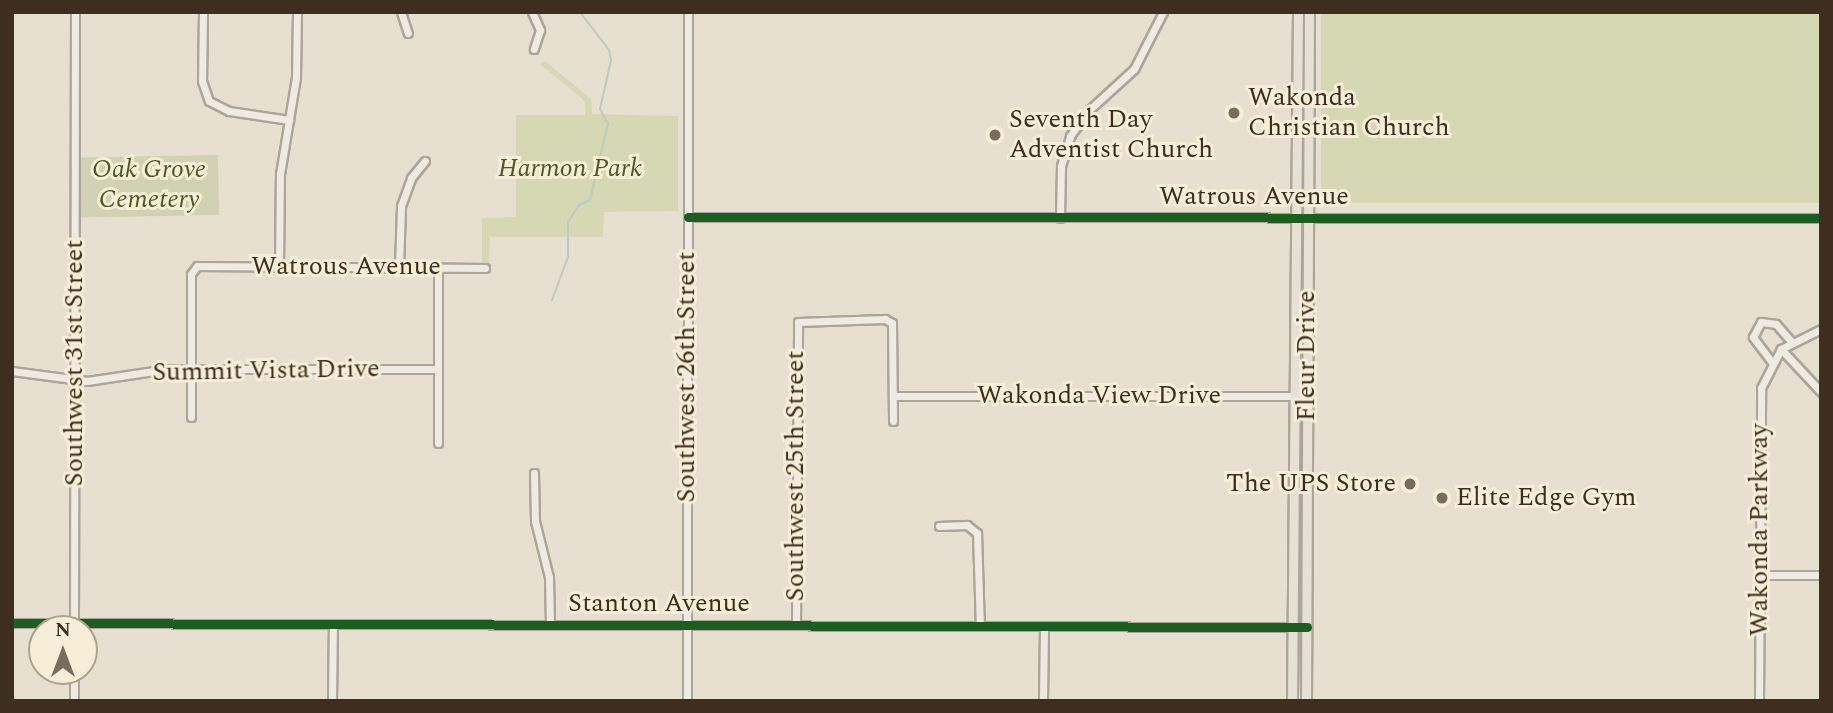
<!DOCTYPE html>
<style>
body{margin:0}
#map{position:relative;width:1833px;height:713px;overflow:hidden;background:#e7e0d1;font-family:Spectral,serif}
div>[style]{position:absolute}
.green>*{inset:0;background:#d6d7b3;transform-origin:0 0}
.cemetery>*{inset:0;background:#d1d1b3;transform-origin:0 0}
.stream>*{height:2px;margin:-1px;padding:0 1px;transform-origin:1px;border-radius:1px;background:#bcccc2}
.roads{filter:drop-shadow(2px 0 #ada599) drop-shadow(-2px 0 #ada599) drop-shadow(0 2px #ada599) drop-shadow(0 -2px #ada599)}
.minor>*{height:7px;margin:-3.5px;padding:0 3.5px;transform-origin:3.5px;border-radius:3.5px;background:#efebe3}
.major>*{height:9px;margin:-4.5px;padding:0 4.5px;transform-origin:4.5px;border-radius:4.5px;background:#e6e1d4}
.cycleway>*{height:9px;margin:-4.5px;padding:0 4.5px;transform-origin:4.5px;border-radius:4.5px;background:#1b5e20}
.dots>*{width:19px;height:19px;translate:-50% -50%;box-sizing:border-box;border:4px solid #f7eed8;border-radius:50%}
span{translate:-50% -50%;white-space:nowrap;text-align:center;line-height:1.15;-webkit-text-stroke:6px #f7eed8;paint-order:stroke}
.poi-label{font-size:26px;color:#3d2e20}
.left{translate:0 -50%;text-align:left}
.right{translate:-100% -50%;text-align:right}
.park-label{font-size:26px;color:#4d5a26;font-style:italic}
.street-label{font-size:26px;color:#3d2e20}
.frame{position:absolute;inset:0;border:14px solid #3d2e20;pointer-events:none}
.north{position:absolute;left:28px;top:615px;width:70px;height:70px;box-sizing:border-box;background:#f7eed8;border:2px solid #ada18e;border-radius:50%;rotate:0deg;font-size:19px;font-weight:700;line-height:28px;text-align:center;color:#3d2e20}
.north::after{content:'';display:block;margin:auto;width:24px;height:32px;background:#786c5e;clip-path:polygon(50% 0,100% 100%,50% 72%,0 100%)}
</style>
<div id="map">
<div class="green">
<i style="left:1321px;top:12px;width:500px;height:191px"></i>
<i style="clip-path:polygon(545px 61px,591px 99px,592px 114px,678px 116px,678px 211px,604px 212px,603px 237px,490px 237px,489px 263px,482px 263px,482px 218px,516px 217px,516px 115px,585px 115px,585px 101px,540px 64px)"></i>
</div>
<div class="cemetery">
<i style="left:218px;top:155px;width:60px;height:139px;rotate:89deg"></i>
</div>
<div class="stream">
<i style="left:552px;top:300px;width:46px;rotate:-69.6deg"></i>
<i style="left:568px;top:257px;width:35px;rotate:-90deg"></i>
<i style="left:568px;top:222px;width:20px;rotate:-57deg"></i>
<i style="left:579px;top:205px;width:12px;rotate:-24deg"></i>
<i style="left:590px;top:200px;width:78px;rotate:-76.7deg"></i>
<i style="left:608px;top:124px;width:17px;rotate:-118deg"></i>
<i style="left:600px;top:109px;width:50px;rotate:-77.3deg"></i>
<i style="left:611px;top:60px;width:10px;rotate:-101deg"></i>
<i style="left:609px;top:50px;width:48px;rotate:-127.3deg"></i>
</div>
<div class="roads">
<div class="minor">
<i style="left:203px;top:12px;width:69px;rotate:90.8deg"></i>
<i style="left:202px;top:81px;width:21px;rotate:71deg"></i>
<i style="left:209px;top:101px;width:22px;rotate:27deg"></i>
<i style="left:229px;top:111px;width:61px;rotate:8.5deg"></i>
<i style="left:401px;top:12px;width:22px;rotate:72deg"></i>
<i style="left:532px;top:12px;width:20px;rotate:66deg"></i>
<i style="left:540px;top:30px;width:20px;rotate:108deg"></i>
<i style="left:688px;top:217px;width:1133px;rotate:0.05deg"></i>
<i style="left:1060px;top:218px;width:52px;rotate:-88.9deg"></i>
<i style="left:1061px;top:166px;width:31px;rotate:-73deg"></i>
<i style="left:1070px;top:136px;width:32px;rotate:-54deg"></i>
<i style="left:1089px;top:110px;width:61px;rotate:-42.3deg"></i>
<i style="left:1134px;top:69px;width:64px;rotate:-63deg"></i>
<i style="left:279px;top:266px;width:92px;rotate:-89.4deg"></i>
<i style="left:280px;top:174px;width:98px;rotate:-80.6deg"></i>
<i style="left:296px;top:77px;width:65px;rotate:-89.1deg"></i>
<i style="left:399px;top:267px;width:61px;rotate:-88.1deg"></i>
<i style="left:401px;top:206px;width:30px;rotate:-70deg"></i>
<i style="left:411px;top:178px;width:22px;rotate:-51deg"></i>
<i style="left:1781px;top:349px;width:59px;rotate:47.1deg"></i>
<i style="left:1771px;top:361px;width:30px;rotate:-127deg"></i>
<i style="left:1753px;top:337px;width:17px;rotate:-62deg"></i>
<i style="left:1761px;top:322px;width:15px;rotate:8deg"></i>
<i style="left:1776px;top:324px;width:23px;rotate:49deg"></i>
<i style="left:12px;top:371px;width:76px;rotate:7.6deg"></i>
<i style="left:87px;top:381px;width:81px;rotate:-8.5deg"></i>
<i style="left:167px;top:369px;width:271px"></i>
<i style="left:893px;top:396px;width:413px"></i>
<i style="left:191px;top:417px;width:143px;rotate:-90deg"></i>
<i style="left:191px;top:274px;width:10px;rotate:-53deg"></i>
<i style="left:197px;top:266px;width:288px;rotate:0.4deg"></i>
<i style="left:438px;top:443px;width:176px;rotate:-90deg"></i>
<i style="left:534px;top:473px;width:48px;rotate:88.8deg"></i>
<i style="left:535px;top:521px;width:58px;rotate:76deg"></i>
<i style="left:549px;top:577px;width:48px;rotate:88.8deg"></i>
<i style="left:939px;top:526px;width:28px;rotate:-2deg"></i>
<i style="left:967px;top:525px;width:13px;rotate:39deg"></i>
<i style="left:977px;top:533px;width:93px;rotate:88.2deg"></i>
<i style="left:1760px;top:575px;width:61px"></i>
<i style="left:12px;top:623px;width:1295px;rotate:0.18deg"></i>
<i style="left:796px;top:625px;width:303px;rotate:-89.6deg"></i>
<i style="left:798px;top:322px;width:87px;rotate:-2deg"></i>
<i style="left:885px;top:319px;width:8px;rotate:30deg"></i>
<i style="left:892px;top:323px;width:98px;rotate:89.4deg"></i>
<i style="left:74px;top:629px;width:617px;rotate:-89.91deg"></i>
<i style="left:74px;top:671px;width:30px;rotate:90deg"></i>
<i style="left:332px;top:701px;width:77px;rotate:-89.3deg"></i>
<i style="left:687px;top:701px;width:689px;rotate:-89.92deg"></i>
<i style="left:1043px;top:701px;width:75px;rotate:-89.2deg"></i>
<i style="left:1759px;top:701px;width:313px;rotate:-89.6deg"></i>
<i style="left:1761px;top:388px;width:44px;rotate:-62.9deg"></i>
<i style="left:1781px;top:349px;width:45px;rotate:-26.6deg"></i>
</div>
<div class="major">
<i style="left:1292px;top:701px;width:689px;rotate:-89.5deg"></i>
<i style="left:1306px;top:701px;width:689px;rotate:-89.75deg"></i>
</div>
</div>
<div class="cycleway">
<i style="left:688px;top:217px;width:1133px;rotate:0.05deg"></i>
<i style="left:12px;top:623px;width:1295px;rotate:0.18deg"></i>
</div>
<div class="dots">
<i style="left:1234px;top:113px;background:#786c5e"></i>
<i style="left:995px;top:135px;background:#786c5e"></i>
<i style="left:1410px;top:484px;background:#786c5e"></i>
<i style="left:1442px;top:498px;background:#786c5e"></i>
</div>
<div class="poi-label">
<span class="left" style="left:1248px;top:113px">Wakonda<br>Christian Church</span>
<span class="left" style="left:1009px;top:135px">Seventh Day<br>Adventist Church</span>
<span class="right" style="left:1396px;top:484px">The UPS Store</span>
<span class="left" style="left:1456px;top:498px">Elite Edge Gym</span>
</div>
<div class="park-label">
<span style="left:570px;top:169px">Harmon Park</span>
<span style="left:149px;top:185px">Oak Grove<br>Cemetery</span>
</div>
<div class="street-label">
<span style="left:1254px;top:197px">Watrous Avenue</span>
<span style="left:346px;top:267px">Watrous Avenue</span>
<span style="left:1307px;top:356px;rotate:-90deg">Fleur Drive</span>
<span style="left:75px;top:363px;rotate:-90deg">Southwest 31st Street</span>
<span style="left:266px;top:371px;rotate:-1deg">Summit Vista Drive</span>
<span style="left:687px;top:377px;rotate:-90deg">Southwest 26th Street</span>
<span style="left:1099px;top:396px">Wakonda View Drive</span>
<span style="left:796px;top:476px;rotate:-90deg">Southwest 25th Street</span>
<span style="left:1760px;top:530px;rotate:-90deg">Wakonda Parkway</span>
<span style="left:659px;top:604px">Stanton Avenue</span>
</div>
<div class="frame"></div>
<div class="north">N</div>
</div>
